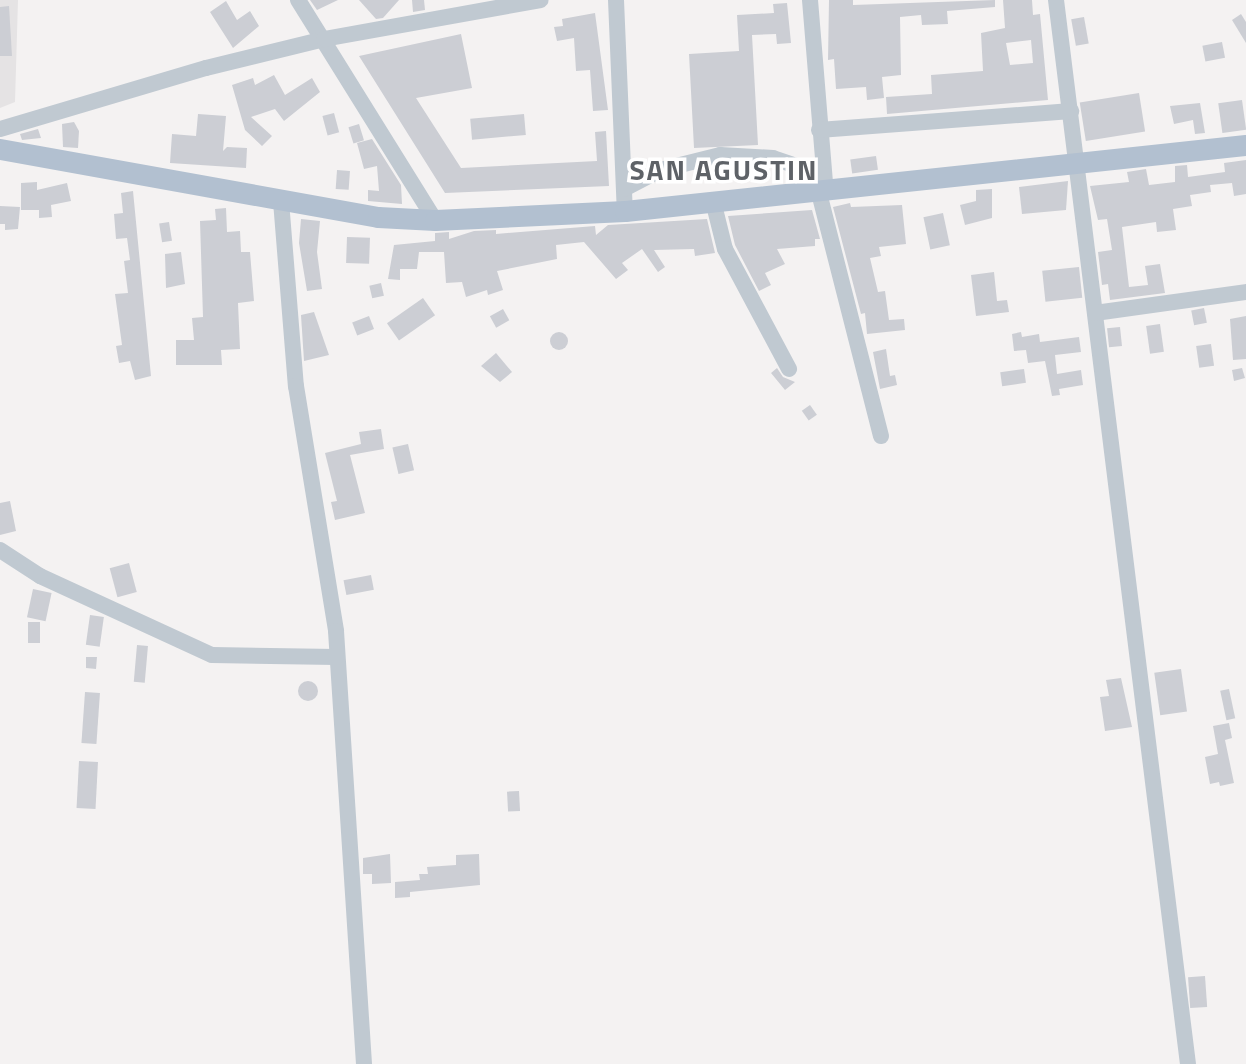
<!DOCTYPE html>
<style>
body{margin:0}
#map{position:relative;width:1246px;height:1064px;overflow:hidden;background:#f4f2f2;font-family:"Titillium Web",sans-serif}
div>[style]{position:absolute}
.education>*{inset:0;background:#e5e3e4}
.building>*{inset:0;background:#ccced4;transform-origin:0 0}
.round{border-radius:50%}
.minor>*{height:16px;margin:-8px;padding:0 8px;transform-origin:8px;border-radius:8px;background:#c0c9d1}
.major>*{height:21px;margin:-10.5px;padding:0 10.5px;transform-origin:10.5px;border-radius:10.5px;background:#b2c0d0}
span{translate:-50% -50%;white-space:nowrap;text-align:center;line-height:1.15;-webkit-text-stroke:7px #fff;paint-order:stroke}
.district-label{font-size:28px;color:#5e6267;font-weight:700;letter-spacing:2px}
</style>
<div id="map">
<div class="education">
<i style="clip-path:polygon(0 0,18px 0,15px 102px,0 108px)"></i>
</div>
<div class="building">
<i style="clip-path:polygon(310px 0,338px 0,317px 10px)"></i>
<i style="clip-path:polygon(359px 0,399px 0,383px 18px,376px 19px)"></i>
<i style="clip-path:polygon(412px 0,424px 0,425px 10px,413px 12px)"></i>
<i style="clip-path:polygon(829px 0,853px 0,853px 5px,995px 0,995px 7px,947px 11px,948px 24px,922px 25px,921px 15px,900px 17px,901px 75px,882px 77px,884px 98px,867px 100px,866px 87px,836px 89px,834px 59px,828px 60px)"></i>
<i style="clip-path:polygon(evenodd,1003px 0,1032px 0,1033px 15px,1040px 14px,1048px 100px,887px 114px,886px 97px,932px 94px,931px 75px,983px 71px,981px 33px,1005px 28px,1003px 0,1031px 40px,1033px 63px,1010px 65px,1006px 43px,1031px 40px)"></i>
<i style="clip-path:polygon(226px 1px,237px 20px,250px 11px,259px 26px,233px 48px,210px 12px)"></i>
<i style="clip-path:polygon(787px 3px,791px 43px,777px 44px,776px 34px,752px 35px,758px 145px,694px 148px,689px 54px,739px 51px,737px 15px,774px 13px,773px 4px)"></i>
<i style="clip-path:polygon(9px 6px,12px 56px,0 56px,0 7px)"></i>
<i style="clip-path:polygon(595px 13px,608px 110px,593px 111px,590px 70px,576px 71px,574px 38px,557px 41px,554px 27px,563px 26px,562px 19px)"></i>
<i style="clip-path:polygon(1241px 14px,1246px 22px,1246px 43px,1232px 20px)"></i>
<i style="left:1084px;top:17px;width:27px;height:13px;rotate:80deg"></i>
<i style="clip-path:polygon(461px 34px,472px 88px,416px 98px,461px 168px,597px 161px,595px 132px,606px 131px,609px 186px,445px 193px,359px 56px)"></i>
<i style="left:1222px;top:42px;width:16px;height:20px;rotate:79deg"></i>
<i style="clip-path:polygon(274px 75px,285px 95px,312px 78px,320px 92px,284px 121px,275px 109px,251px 117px,272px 136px,262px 146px,245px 130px,232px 85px,253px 78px,255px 85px)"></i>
<i style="left:1139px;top:93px;width:39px;height:60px;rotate:81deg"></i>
<i style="left:1242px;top:100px;width:30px;height:24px;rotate:82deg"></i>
<i style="clip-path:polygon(1200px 103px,1205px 133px,1195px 134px,1193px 120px,1174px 124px,1170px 106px)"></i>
<i style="left:334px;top:113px;width:20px;height:12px;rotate:75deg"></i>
<i style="clip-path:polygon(198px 114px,226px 116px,223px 151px,227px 147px,247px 148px,246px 168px,170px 163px,172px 134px,196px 136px)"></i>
<i style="left:524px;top:114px;width:21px;height:54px;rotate:85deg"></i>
<i style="clip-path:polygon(74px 122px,79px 131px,78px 148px,63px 147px,62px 124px)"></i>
<i style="left:359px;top:124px;width:17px;height:11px;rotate:73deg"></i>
<i style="clip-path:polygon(38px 129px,41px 138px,22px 140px,20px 134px)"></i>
<i style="clip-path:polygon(372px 139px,401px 185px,402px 204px,368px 201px,368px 190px,379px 191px,377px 166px,364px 169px,357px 143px)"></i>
<i style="left:876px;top:156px;width:14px;height:26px;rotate:82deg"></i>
<i style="clip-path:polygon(1246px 160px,1246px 194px,1234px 196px,1232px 183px,1210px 185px,1211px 192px,1190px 195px,1192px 206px,1173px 209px,1176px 230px,1157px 232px,1156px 222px,1122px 227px,1129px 287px,1148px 285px,1145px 266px,1160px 264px,1165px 293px,1110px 300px,1108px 284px,1102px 285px,1098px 252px,1112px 250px,1107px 219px,1098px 220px,1090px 186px,1129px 182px,1127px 172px,1146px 169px,1149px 185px,1175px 182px,1175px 166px,1187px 165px,1188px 177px,1225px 172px,1224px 163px)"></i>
<i style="left:337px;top:170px;width:13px;height:19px;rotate:4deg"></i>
<i style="clip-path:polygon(1068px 181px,1066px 210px,1022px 214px,1019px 187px)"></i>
<i style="clip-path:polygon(37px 182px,37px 190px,67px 183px,71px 201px,51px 205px,52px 217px,39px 218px,39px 210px,21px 210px,21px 183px)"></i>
<i style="clip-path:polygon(992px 189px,992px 218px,965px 225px,960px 205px,976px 201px,976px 190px)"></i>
<i style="clip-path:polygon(133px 191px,151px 376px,135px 380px,130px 361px,119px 363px,116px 346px,122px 345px,115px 294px,128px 293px,124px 261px,130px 260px,127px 238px,116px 239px,114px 214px,123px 213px,121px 193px)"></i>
<i style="clip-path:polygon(850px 203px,851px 207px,902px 205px,906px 244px,879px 247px,881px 256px,870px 258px,878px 292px,885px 291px,889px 320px,904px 319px,905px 330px,867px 334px,865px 313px,861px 314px,833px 207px)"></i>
<i style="clip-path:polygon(0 206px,20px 207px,18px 229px,5px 230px,5px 224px,0 224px)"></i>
<i style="clip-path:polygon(226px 208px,227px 232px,240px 231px,241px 252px,250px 252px,254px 301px,238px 303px,240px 349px,221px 350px,222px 365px,176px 365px,176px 340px,194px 340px,192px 318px,203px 317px,200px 221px,216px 220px,215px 209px)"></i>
<i style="clip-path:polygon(812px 210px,820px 239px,815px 239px,815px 246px,777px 249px,785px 264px,765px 273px,771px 285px,759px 291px,735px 245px,728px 216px)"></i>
<i style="left:943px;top:213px;width:33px;height:20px;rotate:78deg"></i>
<i style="clip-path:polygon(301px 219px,320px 221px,317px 252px,322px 289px,307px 291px,299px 243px)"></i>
<i style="clip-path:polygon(707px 219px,715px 253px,695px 256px,694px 249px,654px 250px,665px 267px,658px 272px,642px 249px,622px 263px,628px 270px,616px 279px,584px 242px,556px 245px,557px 259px,497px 271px,503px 290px,488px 295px,487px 290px,466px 297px,462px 282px,446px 283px,444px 252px,419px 252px,417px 269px,400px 269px,400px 280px,388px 279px,394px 245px,435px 241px,435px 233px,449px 232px,449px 239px,474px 231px,496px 230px,496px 234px,595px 226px,596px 235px,608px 225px)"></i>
<i style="left:169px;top:222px;width:19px;height:10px;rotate:81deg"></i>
<i style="left:347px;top:237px;width:23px;height:26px;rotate:2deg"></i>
<i style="clip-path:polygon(181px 252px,185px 284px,166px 288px,165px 254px)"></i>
<i style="left:1079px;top:267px;width:31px;height:37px;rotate:84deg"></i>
<i style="clip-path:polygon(994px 272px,997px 301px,1007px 300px,1009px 312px,976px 316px,971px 275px)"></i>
<i style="left:381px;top:283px;width:13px;height:12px;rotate:77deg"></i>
<i style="left:423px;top:298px;width:21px;height:44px;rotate:55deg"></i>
<i style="left:1204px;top:308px;width:15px;height:13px;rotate:79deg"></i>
<i style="left:503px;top:309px;width:13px;height:15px;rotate:61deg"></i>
<i style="clip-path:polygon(314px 312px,329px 355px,304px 361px,301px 315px)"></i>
<i style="left:369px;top:316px;width:14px;height:18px;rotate:69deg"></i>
<i style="clip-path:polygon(1246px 316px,1246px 359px,1233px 360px,1230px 319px)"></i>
<i style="left:1160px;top:324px;width:28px;height:14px;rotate:82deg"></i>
<i style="left:1120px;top:327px;width:19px;height:13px;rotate:84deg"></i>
<i style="clip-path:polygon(1021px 332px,1022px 337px,1039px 334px,1040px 342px,1079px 337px,1081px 352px,1055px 355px,1057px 374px,1081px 370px,1083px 385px,1059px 389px,1060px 395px,1052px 396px,1045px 361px,1028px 363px,1026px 350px,1014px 351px,1012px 334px)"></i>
<i class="round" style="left:550px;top:332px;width:18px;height:18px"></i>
<i style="left:1211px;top:344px;width:22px;height:15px;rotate:82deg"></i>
<i style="clip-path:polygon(886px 349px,890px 376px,895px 375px,897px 385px,880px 389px,873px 352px)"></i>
<i style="clip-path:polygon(496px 353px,512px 372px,500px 382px,481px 366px)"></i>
<i style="clip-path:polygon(777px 368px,783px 377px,795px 382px,785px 390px,771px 373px)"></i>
<i style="clip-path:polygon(1242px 368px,1245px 378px,1234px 381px,1232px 370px)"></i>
<i style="left:1024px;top:369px;width:14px;height:24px;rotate:82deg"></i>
<i style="left:810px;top:405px;width:12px;height:10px;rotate:55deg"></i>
<i style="clip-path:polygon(381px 429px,384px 449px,350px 455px,365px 513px,335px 520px,331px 502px,337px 501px,325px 453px,361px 444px,359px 432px)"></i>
<i style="left:408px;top:444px;width:27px;height:16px;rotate:77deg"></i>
<i style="clip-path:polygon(10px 501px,16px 531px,0 535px,0 503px)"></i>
<i style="left:129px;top:563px;width:30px;height:20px;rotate:75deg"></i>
<i style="left:371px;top:575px;width:15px;height:28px;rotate:79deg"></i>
<i style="left:33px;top:589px;width:19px;height:29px;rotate:12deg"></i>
<i style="left:90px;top:615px;width:14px;height:30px;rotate:8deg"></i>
<i style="left:28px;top:622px;width:12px;height:21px"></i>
<i style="left:137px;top:645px;width:11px;height:37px;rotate:5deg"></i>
<i style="clip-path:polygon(86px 657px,97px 657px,96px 669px,86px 668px)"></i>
<i style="left:1181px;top:669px;width:43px;height:27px;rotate:82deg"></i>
<i style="clip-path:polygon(1121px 678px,1132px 727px,1105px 731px,1100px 697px,1109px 696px,1106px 680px)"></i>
<i class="round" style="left:298px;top:681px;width:20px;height:20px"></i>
<i style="left:1229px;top:689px;width:30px;height:9px;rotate:78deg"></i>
<i style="left:85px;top:692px;width:15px;height:51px;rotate:4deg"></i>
<i style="clip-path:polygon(1229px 723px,1232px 738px,1225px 740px,1234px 783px,1220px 786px,1219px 782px,1210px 784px,1205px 757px,1218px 754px,1213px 726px)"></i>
<i style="left:79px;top:761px;width:19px;height:47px;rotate:3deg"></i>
<i style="left:519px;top:791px;width:20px;height:12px;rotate:87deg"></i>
<i style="clip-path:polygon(390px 854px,391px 883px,372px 884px,372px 874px,363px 874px,363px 858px)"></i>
<i style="clip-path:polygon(479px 854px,480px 885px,410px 892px,410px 897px,395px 898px,395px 882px,420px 880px,419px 874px,428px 874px,427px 867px,456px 865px,456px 855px)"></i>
<i style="left:1205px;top:976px;width:31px;height:17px;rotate:86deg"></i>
</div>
<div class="minor">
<i style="left:298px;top:0;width:259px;rotate:58.1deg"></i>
<i style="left:616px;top:0;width:211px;rotate:87.6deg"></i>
<i style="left:810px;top:0;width:183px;rotate:85.3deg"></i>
<i style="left:1056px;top:0;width:1072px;rotate:82.93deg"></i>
<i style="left:0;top:129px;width:215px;rotate:-16.5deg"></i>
<i style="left:206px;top:68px;width:122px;rotate:-13.8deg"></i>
<i style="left:324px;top:39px;width:220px;rotate:-10.2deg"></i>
<i style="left:819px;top:130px;width:253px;rotate:-4.3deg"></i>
<i style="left:624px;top:189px;width:41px;rotate:-27.8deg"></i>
<i style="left:660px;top:170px;width:62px;rotate:-14deg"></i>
<i style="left:720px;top:155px;width:53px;rotate:3.2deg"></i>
<i style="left:773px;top:158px;width:53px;rotate:18.8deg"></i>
<i style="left:818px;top:189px;width:255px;rotate:75.7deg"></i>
<i style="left:281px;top:201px;width:186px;rotate:85.4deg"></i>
<i style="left:296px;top:386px;width:248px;rotate:80.7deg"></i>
<i style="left:336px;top:631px;width:434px;rotate:86.3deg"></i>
<i style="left:713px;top:201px;width:49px;rotate:76deg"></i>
<i style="left:725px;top:249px;width:136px;rotate:61.9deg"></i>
<i style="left:1095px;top:313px;width:152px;rotate:-7.9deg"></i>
<i style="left:0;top:550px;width:48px;rotate:33deg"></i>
<i style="left:40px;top:576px;width:189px;rotate:24.7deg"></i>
<i style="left:212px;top:655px;width:124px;rotate:0.9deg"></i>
</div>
<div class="major">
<i style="left:0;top:149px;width:384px;rotate:10.2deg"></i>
<i style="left:378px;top:217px;width:57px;rotate:3deg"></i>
<i style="left:435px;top:220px;width:190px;rotate:-2.7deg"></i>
<i style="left:625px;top:211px;width:624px;rotate:-6.07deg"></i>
</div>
<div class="district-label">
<span style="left:724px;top:170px">SAN AGUSTIN</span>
</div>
</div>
